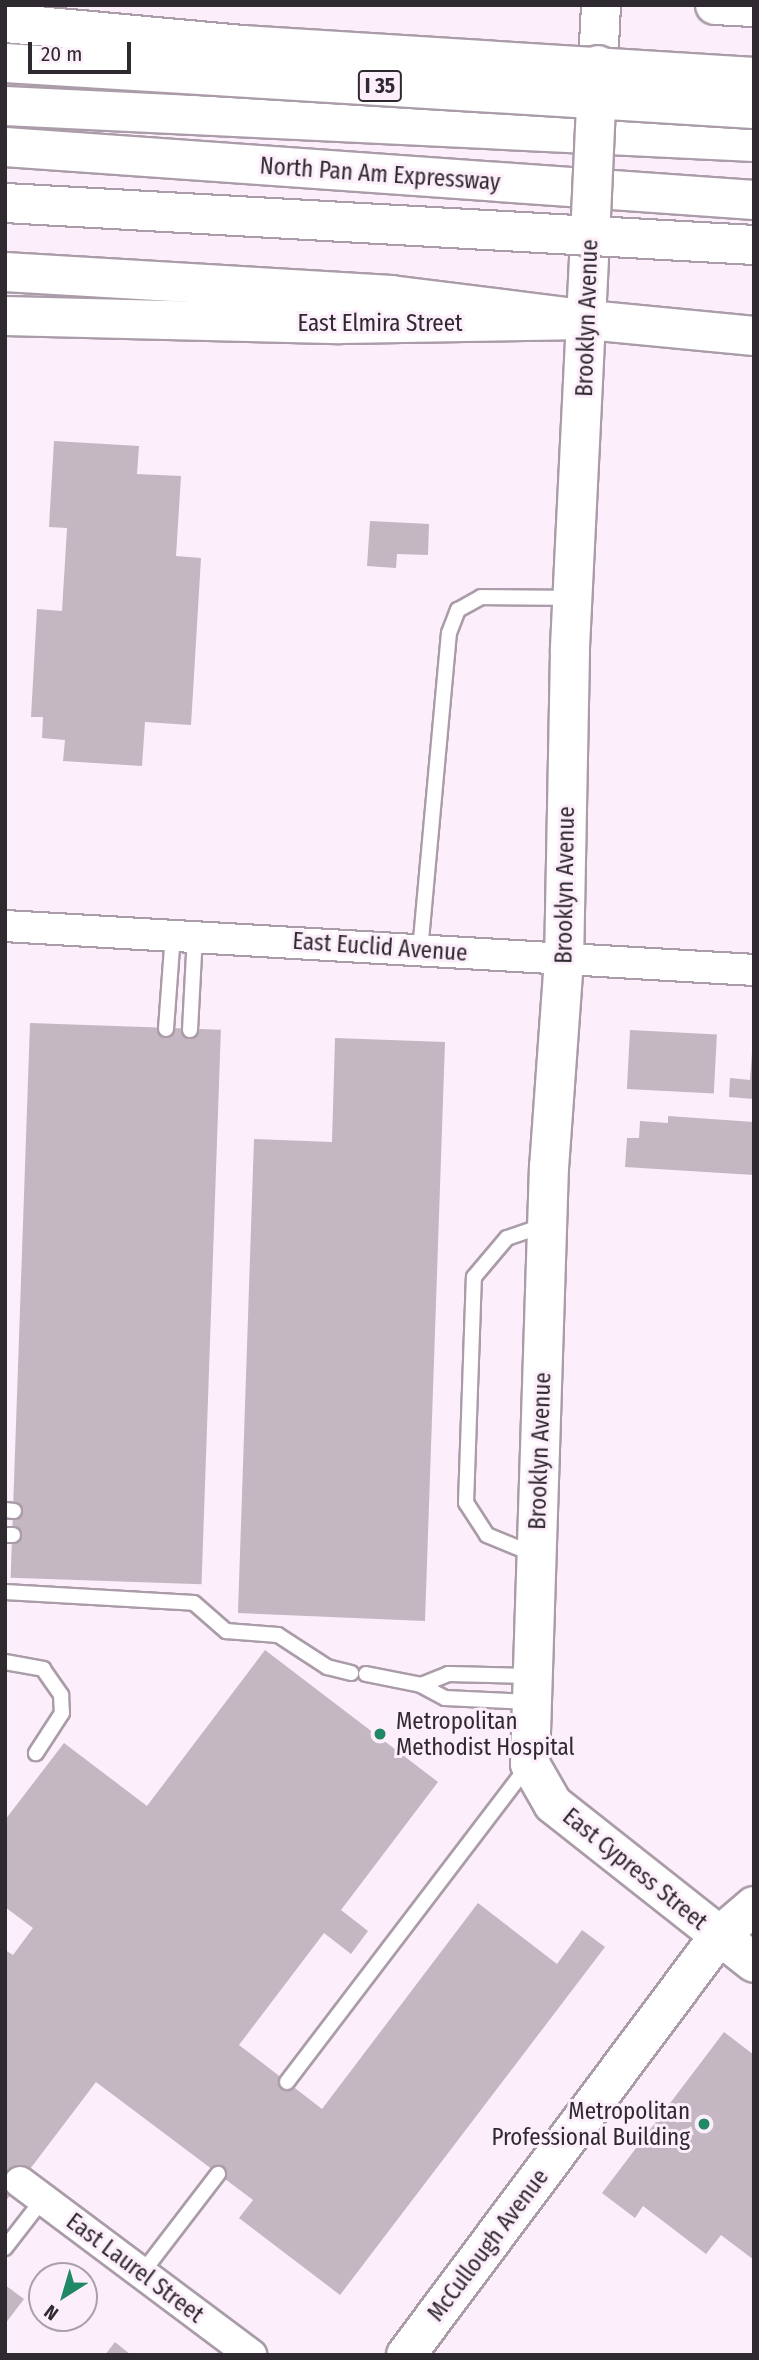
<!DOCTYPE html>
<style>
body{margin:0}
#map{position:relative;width:759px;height:2360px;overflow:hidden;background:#fceefa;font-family:"Fira Sans Condensed",sans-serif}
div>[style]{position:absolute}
.building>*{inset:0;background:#c4b7c2;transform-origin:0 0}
.roads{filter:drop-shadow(2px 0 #aa9ca8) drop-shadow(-2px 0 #aa9ca8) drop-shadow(0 2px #aa9ca8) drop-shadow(0 -2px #aa9ca8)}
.lane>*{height:14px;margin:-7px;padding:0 7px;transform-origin:7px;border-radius:7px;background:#fff}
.street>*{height:30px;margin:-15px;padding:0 15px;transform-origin:15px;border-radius:15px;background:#fff}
.secondary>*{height:38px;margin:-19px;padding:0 19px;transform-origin:19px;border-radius:19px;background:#fff}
.highway>*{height:38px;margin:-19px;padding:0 19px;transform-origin:19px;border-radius:19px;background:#fff}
.bridges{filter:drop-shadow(2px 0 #aa9ca8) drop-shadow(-2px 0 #aa9ca8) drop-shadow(0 2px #aa9ca8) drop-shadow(0 -2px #aa9ca8)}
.secondary-bridge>*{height:38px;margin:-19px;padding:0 19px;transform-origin:19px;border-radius:19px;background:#fff}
.highway-bridge>*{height:38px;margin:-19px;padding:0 19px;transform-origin:19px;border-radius:19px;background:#fff}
.dots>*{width:19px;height:19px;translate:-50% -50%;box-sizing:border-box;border:4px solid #fceefa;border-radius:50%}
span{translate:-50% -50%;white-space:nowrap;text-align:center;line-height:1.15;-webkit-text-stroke:6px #fceefa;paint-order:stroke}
.shield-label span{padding:2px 5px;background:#fceefa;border:2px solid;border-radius:5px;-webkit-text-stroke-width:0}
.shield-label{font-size:21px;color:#2f2a2f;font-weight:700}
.street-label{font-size:23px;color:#2f2a2f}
.poi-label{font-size:23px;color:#2f2a2f}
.left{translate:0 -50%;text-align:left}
.right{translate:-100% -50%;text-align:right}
.frame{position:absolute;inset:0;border:7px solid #2f2a2f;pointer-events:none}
.north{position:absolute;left:28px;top:2262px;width:70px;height:70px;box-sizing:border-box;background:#fceefa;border:2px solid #aaa0a9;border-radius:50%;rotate:217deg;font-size:19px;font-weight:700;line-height:28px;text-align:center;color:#2f2a2f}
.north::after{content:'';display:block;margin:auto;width:24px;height:32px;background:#208864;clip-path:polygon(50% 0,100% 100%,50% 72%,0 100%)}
.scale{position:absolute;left:28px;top:42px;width:103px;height:32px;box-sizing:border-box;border:4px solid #2f2a2f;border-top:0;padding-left:9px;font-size:21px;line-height:24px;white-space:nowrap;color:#2f2a2f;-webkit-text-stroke:5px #fceefa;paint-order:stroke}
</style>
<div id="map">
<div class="building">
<i style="clip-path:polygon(54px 441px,139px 446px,137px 474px,181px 476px,176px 556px,201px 558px,191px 725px,145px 722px,142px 766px,63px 761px,65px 740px,42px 738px,43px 717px,31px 717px,37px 609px,62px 611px,67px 528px,49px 527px)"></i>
<i style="clip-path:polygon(370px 521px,429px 524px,428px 555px,397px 554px,396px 568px,367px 566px)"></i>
<i style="left:30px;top:1023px;width:191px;height:555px;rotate:2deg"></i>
<i style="left:630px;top:1030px;width:87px;height:59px;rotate:3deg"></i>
<i style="clip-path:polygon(335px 1038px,445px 1042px,425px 1621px,238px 1613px,254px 1139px,332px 1142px)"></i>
<i style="clip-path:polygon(752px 1052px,754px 1099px,729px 1097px,730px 1078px,750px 1080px)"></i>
<i style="clip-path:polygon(668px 1116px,754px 1122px,754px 1175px,625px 1167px,627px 1138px,639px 1138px,640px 1121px,668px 1123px)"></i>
<i style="clip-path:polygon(265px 1650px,438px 1782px,341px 1910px,368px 1931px,351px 1954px,324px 1933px,239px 2045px,322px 2109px,478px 1903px,557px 1964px,582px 1930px,605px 1947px,340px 2295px,239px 2218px,253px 2200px,96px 2082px,5px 2202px,5px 1950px,13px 1955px,33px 1928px,5px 1907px,5px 1820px,64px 1743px,147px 1806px)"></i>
<i style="clip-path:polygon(724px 2032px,754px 2055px,754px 2260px,721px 2235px,706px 2254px,643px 2206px,635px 2218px,602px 2193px)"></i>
<i style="clip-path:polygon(5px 2285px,24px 2299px,5px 2324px)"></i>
<i style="clip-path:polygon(115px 2342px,131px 2355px,105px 2355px)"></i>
</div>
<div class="roads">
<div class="lane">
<i style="left:420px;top:951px;width:319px;rotate:-84.8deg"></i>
<i style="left:449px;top:633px;width:25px;rotate:-69deg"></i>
<i style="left:458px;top:610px;width:26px;rotate:-29deg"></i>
<i style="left:481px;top:597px;width:91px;rotate:0.6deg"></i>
<i style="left:166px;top:1029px;width:95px;rotate:-85.8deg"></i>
<i style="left:190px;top:1030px;width:96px;rotate:-87deg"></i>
<i style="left:5px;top:1510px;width:9px;rotate:6deg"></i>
<i style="left:5px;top:1535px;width:8px"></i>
<i style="left:533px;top:1554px;width:50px;rotate:-157.6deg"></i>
<i style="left:487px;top:1535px;width:38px;rotate:-123deg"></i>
<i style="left:466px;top:1503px;width:226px;rotate:-88deg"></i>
<i style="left:474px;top:1277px;width:51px;rotate:-49.8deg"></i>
<i style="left:507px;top:1238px;width:40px;rotate:-18.9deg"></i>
<i style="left:5px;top:1592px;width:189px;rotate:3.3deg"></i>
<i style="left:194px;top:1603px;width:43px;rotate:41.2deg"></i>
<i style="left:226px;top:1631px;width:52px;rotate:4.4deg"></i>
<i style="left:278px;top:1635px;width:59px;rotate:33.1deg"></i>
<i style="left:327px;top:1667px;width:25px;rotate:14deg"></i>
<i style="left:5px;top:1662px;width:39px;rotate:10deg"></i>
<i style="left:43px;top:1669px;width:32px;rotate:55deg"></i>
<i style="left:61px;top:1695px;width:18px;rotate:87deg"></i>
<i style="left:62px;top:1713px;width:48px;rotate:123deg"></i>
<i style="left:366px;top:1674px;width:56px;rotate:11.3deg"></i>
<i style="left:530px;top:1702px;width:85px;rotate:-177.3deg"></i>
<i style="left:445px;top:1698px;width:27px;rotate:-152deg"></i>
<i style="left:421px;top:1685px;width:29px;rotate:-22deg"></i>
<i style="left:448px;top:1674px;width:83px;rotate:1.4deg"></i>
<i style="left:287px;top:2082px;width:397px;rotate:-52.7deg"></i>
<i style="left:5px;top:2248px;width:62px;rotate:-52.2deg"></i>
<i style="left:142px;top:2273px;width:125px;rotate:-52.5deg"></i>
</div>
<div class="street">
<i style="left:5px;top:926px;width:750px;rotate:3.36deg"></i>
<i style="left:20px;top:2182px;width:289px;rotate:36.8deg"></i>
</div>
<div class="secondary">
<i style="left:715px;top:5px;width:39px;rotate:3deg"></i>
<i style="left:598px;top:63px;width:58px;rotate:-87deg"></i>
<i style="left:590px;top:238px;width:414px;rotate:92.8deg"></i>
<i style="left:570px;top:652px;width:307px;rotate:91.1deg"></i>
<i style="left:564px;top:959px;width:208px;rotate:94.1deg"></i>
<i style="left:549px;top:1166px;width:598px;rotate:91.82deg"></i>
<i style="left:530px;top:1764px;width:46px;rotate:60.1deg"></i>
<i style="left:553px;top:1804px;width:256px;rotate:38.3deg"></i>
<i style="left:5px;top:316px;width:335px;rotate:1.4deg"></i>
<i style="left:340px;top:324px;width:248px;rotate:-0.9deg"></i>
<i style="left:588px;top:320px;width:167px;rotate:5.5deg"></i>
<i style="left:406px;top:2355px;width:523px;rotate:-53.24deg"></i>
<i style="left:719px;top:1936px;width:46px;rotate:-40.6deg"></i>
</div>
<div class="highway">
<i style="left:5px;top:106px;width:750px;rotate:2.75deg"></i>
<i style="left:5px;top:147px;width:751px;rotate:4.05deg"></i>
<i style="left:5px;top:272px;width:387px;rotate:3.4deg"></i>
<i style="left:391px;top:295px;width:199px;rotate:7.2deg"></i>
</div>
</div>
<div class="bridges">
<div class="secondary-bridge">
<i style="left:590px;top:238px;width:173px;rotate:-87.4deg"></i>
</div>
<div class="highway-bridge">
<i style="left:5px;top:23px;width:238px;rotate:5.3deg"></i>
<i style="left:242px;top:45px;width:513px;rotate:3.58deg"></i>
<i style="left:5px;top:63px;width:750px;rotate:3.51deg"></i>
<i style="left:5px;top:203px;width:750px;rotate:3.21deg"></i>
</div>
</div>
<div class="dots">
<i style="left:380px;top:1734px;background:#208864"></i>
<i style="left:704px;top:2124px;background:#208864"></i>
</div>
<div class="shield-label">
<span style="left:380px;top:86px">I 35</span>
</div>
<div class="street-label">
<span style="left:380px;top:174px;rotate:4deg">North Pan Am Expressway</span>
<span style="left:587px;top:318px;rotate:-88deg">Brooklyn Avenue</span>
<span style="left:380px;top:323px">East Elmira Street</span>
<span style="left:565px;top:885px;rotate:-89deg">Brooklyn Avenue</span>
<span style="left:380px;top:947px;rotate:4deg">East Euclid Avenue</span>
<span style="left:540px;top:1451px;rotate:-88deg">Brooklyn Avenue</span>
<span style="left:635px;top:1869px;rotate:39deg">East Cypress Street</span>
<span style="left:488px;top:2245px;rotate:-53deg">McCullough Avenue</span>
<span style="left:135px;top:2268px;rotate:37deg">East Laurel Street</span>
</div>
<div class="poi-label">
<span class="left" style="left:396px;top:1734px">Metropolitan<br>Methodist Hospital</span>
<span class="right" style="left:690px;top:2124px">Metropolitan<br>Professional Building</span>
</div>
<div class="frame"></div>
<div class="north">N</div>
<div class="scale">20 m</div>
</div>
